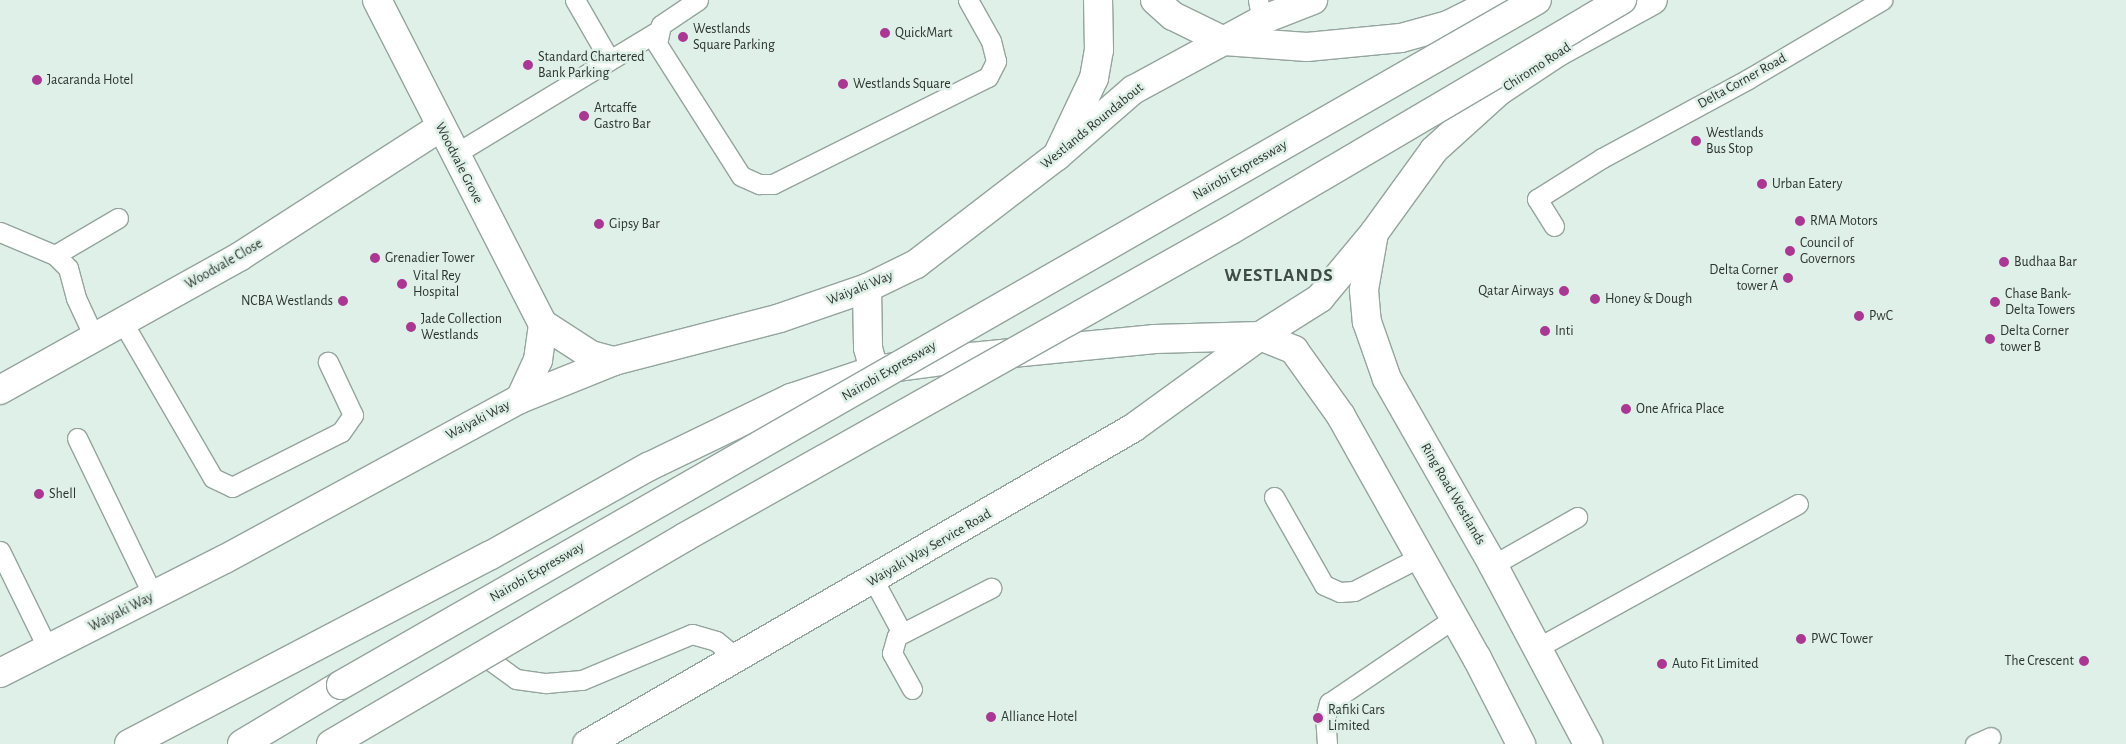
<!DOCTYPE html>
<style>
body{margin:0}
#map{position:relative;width:2126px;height:744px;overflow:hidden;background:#dff0e9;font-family:"Alegreya Sans",sans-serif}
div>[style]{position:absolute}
.roads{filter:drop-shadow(1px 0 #94a49e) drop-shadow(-1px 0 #94a49e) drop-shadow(0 1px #94a49e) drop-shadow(0 -1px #94a49e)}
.lane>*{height:19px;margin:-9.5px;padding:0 9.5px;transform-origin:9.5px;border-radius:9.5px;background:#fff}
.street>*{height:28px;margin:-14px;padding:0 14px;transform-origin:14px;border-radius:14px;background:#fff}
.secondary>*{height:28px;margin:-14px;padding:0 14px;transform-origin:14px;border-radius:14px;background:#fff}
.highway>*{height:28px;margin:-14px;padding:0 14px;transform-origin:14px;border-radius:14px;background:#fff}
.bridges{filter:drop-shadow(1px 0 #94a49e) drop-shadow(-1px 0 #94a49e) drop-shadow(0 1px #94a49e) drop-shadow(0 -1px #94a49e)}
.highway-bridge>*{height:28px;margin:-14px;padding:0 14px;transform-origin:14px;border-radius:14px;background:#fff}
.dots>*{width:14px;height:14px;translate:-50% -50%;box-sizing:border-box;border:2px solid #dff0e9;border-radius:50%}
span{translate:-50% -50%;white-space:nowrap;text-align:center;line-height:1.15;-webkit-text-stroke:5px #dff0e9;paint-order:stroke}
.poi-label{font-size:14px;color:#2c3330}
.left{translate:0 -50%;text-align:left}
.right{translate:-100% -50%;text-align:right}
.street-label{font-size:14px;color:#2c3330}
.district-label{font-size:19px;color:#3d4c46;font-weight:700;letter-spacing:1px}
</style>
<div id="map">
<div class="roads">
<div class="lane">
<i style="left:575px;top:0;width:68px;rotate:60deg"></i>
<i style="left:698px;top:0;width:45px;rotate:146deg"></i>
<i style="left:661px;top:25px;width:19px;rotate:102deg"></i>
<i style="left:657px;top:44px;width:156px;rotate:57.5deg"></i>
<i style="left:741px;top:176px;width:20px;rotate:24deg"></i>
<i style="left:759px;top:184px;width:14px"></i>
<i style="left:773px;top:184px;width:240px;rotate:-26.5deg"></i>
<i style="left:988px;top:77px;width:18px;rotate:-63deg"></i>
<i style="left:996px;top:61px;width:21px;rotate:-104deg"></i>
<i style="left:991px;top:41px;width:47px;rotate:-119.3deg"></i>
<i style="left:1258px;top:0;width:20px;rotate:79deg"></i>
<i style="left:455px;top:154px;width:237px;rotate:-31.2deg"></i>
<i style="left:1554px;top:226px;width:32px;rotate:-122deg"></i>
<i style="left:1537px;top:199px;width:77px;rotate:-32.2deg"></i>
<i style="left:1602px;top:158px;width:166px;rotate:-28.4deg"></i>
<i style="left:1748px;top:79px;width:156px;rotate:-30.5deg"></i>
<i style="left:0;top:232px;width:60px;rotate:22.7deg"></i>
<i style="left:55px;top:255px;width:18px;rotate:45deg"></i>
<i style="left:68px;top:268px;width:31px;rotate:75deg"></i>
<i style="left:76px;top:298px;width:43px;rotate:65.2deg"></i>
<i style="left:55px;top:255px;width:73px;rotate:-30.4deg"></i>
<i style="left:122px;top:321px;width:181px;rotate:59.9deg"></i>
<i style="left:213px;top:478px;width:21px;rotate:25deg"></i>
<i style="left:232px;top:487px;width:122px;rotate:-26.8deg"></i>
<i style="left:341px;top:432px;width:21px;rotate:-55deg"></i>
<i style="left:353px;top:415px;width:59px;rotate:-115.3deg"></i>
<i style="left:77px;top:438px;width:174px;rotate:64.2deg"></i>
<i style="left:1274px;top:497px;width:101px;rotate:60.4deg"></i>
<i style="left:1324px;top:585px;width:17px;rotate:24deg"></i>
<i style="left:1340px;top:592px;width:14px;rotate:-4deg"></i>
<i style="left:1354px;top:591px;width:74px;rotate:-27.3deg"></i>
<i style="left:0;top:551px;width:109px;rotate:63.9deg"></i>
<i style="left:1493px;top:565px;width:97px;rotate:-29.7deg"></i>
<i style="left:874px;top:581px;width:59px;rotate:61.7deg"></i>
<i style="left:1537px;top:648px;width:298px;rotate:-28.9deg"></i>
<i style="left:483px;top:655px;width:41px;rotate:36deg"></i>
<i style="left:516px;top:679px;width:30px;rotate:8deg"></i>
<i style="left:546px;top:683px;width:36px;rotate:-5deg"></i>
<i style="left:582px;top:680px;width:119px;rotate:-22.7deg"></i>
<i style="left:692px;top:634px;width:25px;rotate:16deg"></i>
<i style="left:716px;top:641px;width:28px;rotate:39deg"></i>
<i style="left:912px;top:689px;width:41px;rotate:-119.1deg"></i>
<i style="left:892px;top:653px;width:18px;rotate:-74deg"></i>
<i style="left:897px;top:636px;width:106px;rotate:-27.1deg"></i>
<i style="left:1327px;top:744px;width:26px;rotate:-94deg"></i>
<i style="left:1325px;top:718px;width:16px;rotate:-75deg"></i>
<i style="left:1329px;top:703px;width:150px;rotate:-34.1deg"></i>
<i style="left:1975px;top:744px;width:17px;rotate:-24deg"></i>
</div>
<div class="street">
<i style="left:0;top:390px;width:274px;rotate:-29.1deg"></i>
<i style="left:239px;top:257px;width:240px;rotate:-32.8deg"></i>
<i style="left:587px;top:744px;width:631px;rotate:-30.06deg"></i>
<i style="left:1133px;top:428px;width:157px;rotate:-35.9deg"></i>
<i style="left:1260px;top:336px;width:71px;rotate:-32.3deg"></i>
<i style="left:1320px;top:298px;width:85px;rotate:-50.3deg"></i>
</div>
<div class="secondary">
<i style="left:377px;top:0;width:364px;rotate:62.9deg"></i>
<i style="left:543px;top:324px;width:57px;rotate:32.9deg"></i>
<i style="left:591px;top:355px;width:24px;rotate:15deg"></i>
<i style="left:1155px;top:0;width:24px;rotate:42deg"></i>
<i style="left:1173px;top:16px;width:57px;rotate:26.1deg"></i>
<i style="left:1057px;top:156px;width:86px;rotate:-64.6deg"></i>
<i style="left:1094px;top:78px;width:28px;rotate:-80deg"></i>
<i style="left:1099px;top:50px;width:50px;rotate:-91.1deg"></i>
<i style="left:1374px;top:233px;width:58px;rotate:100deg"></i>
<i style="left:1364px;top:290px;width:32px;rotate:85deg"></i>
<i style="left:1367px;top:322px;width:60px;rotate:70.7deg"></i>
<i style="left:1387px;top:379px;width:214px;rotate:60.3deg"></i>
<i style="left:1493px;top:565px;width:203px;rotate:62deg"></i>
<i style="left:1260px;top:336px;width:37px;rotate:22deg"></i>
<i style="left:1294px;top:350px;width:81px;rotate:54.5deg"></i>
<i style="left:1341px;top:416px;width:278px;rotate:60.7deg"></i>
<i style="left:1477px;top:658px;width:97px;rotate:62.9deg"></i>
<i style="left:520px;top:399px;width:43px;rotate:-65.2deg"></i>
<i style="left:538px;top:360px;width:36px;rotate:-82deg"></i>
</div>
<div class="highway">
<i style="left:1224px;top:41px;width:83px;rotate:4.1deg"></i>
<i style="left:1307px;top:47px;width:94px;rotate:-5.5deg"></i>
<i style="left:1401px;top:38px;width:49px;rotate:-15.5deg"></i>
<i style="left:1448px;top:25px;width:56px;rotate:-26.6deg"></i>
<i style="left:1374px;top:233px;width:102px;rotate:-54.1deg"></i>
<i style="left:1434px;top:150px;width:88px;rotate:-42.2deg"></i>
<i style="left:1499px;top:91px;width:71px;rotate:-33.5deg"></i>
<i style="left:1558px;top:52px;width:108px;rotate:-28.7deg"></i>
<i style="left:867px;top:288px;width:60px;rotate:89deg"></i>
<i style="left:868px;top:348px;width:23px;rotate:75deg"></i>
<i style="left:0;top:673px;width:252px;rotate:-26.9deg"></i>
<i style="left:225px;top:559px;width:336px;rotate:-28.5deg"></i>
<i style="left:520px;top:399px;width:101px;rotate:-22deg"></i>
<i style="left:614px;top:361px;width:171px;rotate:-14.5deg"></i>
<i style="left:780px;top:318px;width:92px;rotate:-19deg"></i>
<i style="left:867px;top:288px;width:55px;rotate:-26.1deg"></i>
<i style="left:916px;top:264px;width:178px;rotate:-37.5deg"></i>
<i style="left:1057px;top:156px;width:101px;rotate:-41deg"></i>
<i style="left:1133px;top:90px;width:147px;rotate:-28.5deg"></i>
<i style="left:1262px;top:20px;width:55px;rotate:-21.4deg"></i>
<i style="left:129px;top:744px;width:408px;rotate:-27.6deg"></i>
<i style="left:491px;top:555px;width:180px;rotate:-29.3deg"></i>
<i style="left:648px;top:467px;width:159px;rotate:-25.8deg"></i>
<i style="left:791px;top:398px;width:88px;rotate:-18.6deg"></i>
<i style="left:874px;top:370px;width:98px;rotate:-7.6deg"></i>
<i style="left:971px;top:357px;width:185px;rotate:-5.6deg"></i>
<i style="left:1155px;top:339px;width:105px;rotate:-1.6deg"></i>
<i style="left:242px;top:744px;width:115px;rotate:-30.8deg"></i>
</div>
</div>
<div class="bridges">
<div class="highway-bridge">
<i style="left:341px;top:685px;width:1378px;rotate:-29.8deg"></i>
<i style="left:331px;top:744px;width:410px;rotate:-30.3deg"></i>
<i style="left:685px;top:537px;width:626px;rotate:-29.35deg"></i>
<i style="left:1231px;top:230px;width:454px;rotate:-30.5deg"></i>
</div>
</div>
<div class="dots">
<i style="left:885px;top:33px;background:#aa3893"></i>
<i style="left:683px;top:37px;background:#aa3893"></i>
<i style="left:528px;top:65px;background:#aa3893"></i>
<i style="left:37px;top:80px;background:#aa3893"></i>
<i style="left:843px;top:84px;background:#aa3893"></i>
<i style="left:584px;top:116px;background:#aa3893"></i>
<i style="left:1696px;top:141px;background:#aa3893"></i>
<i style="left:1762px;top:184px;background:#aa3893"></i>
<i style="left:1800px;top:221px;background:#aa3893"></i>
<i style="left:599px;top:224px;background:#aa3893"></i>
<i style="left:1790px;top:251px;background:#aa3893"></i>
<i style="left:375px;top:258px;background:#aa3893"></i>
<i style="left:2004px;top:262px;background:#aa3893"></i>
<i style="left:1788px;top:278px;background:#aa3893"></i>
<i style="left:402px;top:284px;background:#aa3893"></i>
<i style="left:1564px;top:291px;background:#aa3893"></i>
<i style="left:1595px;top:299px;background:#aa3893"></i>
<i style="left:343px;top:301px;background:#aa3893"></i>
<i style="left:1995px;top:302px;background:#aa3893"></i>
<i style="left:1859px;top:316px;background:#aa3893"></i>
<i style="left:411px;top:327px;background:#aa3893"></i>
<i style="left:1545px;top:331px;background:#aa3893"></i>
<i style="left:1990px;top:339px;background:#aa3893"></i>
<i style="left:1626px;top:409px;background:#aa3893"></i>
<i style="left:39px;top:494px;background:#aa3893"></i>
<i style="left:1801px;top:639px;background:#aa3893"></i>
<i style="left:2084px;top:661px;background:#aa3893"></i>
<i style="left:1662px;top:664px;background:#aa3893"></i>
<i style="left:991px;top:717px;background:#aa3893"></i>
<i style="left:1318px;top:718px;background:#aa3893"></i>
</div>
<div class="poi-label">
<span class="left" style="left:693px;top:37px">Westlands<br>Square Parking</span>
<span class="left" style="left:895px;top:33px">QuickMart</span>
<span class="left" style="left:538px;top:65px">Standard Chartered<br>Bank Parking</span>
<span class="left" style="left:47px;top:80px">Jacaranda Hotel</span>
<span class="left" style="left:853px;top:84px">Westlands Square</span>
<span class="left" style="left:594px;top:116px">Artcaffe<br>Gastro Bar</span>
<span class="left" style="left:1706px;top:141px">Westlands<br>Bus Stop</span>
<span class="left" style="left:1772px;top:184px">Urban Eatery</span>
<span class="left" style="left:1810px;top:221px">RMA Motors</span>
<span class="left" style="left:609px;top:224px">Gipsy Bar</span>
<span class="left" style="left:1800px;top:251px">Council of<br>Governors</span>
<span class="left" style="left:385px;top:258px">Grenadier Tower</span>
<span class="left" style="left:2014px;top:262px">Budhaa Bar</span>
<span class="right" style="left:1778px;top:278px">Delta Corner<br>tower A</span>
<span class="left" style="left:413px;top:284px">Vital Rey<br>Hospital</span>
<span class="right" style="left:1554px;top:291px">Qatar Airways</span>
<span class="left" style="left:2005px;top:302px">Chase Bank-<br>Delta Towers</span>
<span class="left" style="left:1605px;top:299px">Honey &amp; Dough</span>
<span class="right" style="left:333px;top:301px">NCBA Westlands</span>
<span class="left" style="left:1869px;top:316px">PwC</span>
<span class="left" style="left:421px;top:327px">Jade Collection<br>Westlands</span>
<span class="left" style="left:1555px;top:331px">Inti</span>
<span class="left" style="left:2000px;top:339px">Delta Corner<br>tower B</span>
<span class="left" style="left:1636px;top:409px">One Africa Place</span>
<span class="left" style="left:49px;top:494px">Shell</span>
<span class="left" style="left:1811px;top:639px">PWC Tower</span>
<span class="right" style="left:2074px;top:661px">The Crescent</span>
<span class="left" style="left:1672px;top:664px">Auto Fit Limited</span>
<span class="left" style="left:1328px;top:718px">Rafiki Cars<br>Limited</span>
<span class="left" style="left:1001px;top:717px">Alliance Hotel</span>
</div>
<div class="street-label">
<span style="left:1537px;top:67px;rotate:-33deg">Chiromo Road</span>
<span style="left:1742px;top:81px;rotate:-29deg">Delta Corner Road</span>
<span style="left:1092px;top:126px;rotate:-39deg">Westlands Roundabout</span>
<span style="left:459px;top:163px;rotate:63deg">Woodvale Grove</span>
<span style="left:1240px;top:170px;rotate:-30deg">Nairobi Expressway</span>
<span style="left:224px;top:264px;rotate:-30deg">Woodvale Close</span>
<span style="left:860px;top:288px;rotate:-22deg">Waiyaki Way</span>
<span style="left:889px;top:371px;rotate:-30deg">Nairobi Expressway</span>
<span style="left:478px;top:420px;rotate:-27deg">Waiyaki Way</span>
<span style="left:1453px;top:494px;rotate:60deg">Ring Road Westlands</span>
<span style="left:929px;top:548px;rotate:-30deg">Waiyaki Way Service Road</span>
<span style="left:537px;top:572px;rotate:-30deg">Nairobi Expressway</span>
<span style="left:121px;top:612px;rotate:-27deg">Waiyaki Way</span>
</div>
<div class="district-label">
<span style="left:1279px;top:276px">WESTLANDS</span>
</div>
</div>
